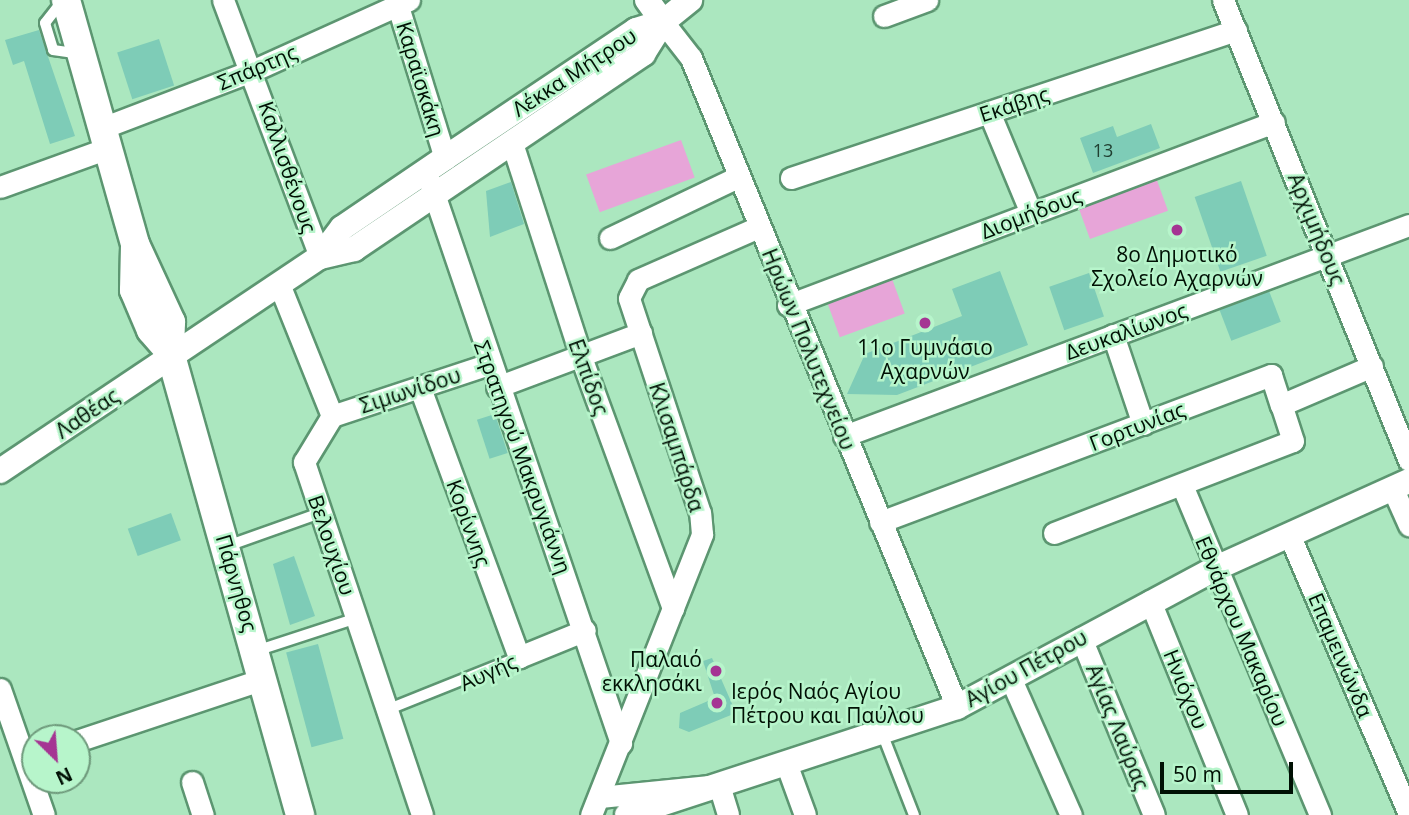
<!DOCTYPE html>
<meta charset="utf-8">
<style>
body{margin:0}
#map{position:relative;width:1409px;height:815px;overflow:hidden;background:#abe7bf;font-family:"Open Sans",sans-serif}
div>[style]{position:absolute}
.green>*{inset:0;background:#e7a5d8;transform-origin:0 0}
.building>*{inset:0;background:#7eccb7;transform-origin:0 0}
.roads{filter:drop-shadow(2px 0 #5c9671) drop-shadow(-2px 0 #5c9671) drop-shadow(0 2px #5c9671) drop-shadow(0 -2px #5c9671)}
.service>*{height:10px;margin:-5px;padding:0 5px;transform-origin:5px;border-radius:5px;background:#fff}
.minor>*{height:21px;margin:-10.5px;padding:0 10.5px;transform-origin:10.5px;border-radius:10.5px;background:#fff}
.tertiary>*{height:24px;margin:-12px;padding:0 12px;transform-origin:12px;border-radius:12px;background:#fff}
.secondary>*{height:28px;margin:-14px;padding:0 14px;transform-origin:14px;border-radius:14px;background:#fff}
.dots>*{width:19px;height:19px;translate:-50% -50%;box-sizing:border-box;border:4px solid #b7f5cb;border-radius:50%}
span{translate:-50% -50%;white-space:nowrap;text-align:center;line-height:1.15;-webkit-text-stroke:5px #b7f5cb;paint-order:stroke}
.number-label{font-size:18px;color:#203f31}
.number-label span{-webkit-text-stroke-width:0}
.street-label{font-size:21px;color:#001004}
.poi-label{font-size:21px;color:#001004}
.right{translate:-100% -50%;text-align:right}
.left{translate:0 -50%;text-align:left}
.north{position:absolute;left:21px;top:724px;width:70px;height:70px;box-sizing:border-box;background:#b7f5cb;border:2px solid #6e997b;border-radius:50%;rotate:155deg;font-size:19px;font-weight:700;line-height:28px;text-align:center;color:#001004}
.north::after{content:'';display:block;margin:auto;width:24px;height:32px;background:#a53593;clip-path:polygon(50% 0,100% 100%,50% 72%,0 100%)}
.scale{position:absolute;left:1160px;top:762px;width:133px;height:32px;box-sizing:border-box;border:4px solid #001004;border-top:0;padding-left:9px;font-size:21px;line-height:24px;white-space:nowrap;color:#001004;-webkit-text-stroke:5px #b7f5cb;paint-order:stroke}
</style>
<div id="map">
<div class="green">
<i style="left:681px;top:140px;width:40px;height:101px;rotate:70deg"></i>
<i style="left:1155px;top:175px;width:38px;height:83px;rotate:70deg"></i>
<i style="left:891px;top:276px;width:40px;height:69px;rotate:70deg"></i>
</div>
<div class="building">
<i style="clip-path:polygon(39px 30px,75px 136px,50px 144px,24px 61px,13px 65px,5px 40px)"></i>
<i style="left:159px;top:39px;width:49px;height:44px;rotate:72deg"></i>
<i style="clip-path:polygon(1151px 124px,1160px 148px,1093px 173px,1080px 138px,1113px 126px,1117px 137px)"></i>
<i style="left:1241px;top:181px;width:79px;height:49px;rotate:71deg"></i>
<i style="clip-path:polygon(511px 182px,524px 224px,490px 237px,486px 191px)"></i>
<i style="clip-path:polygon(1000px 271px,1028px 345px,897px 395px,847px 394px,865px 354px,962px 316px,952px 289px)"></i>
<i style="left:1089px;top:273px;width:46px;height:42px;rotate:71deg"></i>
<i style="left:1269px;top:291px;width:33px;height:53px;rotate:69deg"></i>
<i style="left:495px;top:414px;width:41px;height:19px;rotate:72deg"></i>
<i style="left:171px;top:513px;width:29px;height:46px;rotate:70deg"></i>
<i style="clip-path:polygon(294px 556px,315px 616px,290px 625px,273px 564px)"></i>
<i style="left:318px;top:644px;width:98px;height:33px;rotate:75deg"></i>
<i style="clip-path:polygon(712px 658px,736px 713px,689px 732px,679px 728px,680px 713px,715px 698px,703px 661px)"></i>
</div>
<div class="roads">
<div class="service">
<i style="left:63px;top:0;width:29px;rotate:128deg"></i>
<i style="left:45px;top:23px;width:28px;rotate:73deg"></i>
<i style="left:53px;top:50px;width:27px;rotate:8deg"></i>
<i style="left:227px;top:546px;width:99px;rotate:-19.5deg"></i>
<i style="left:256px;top:651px;width:106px;rotate:-18.1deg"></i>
<i style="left:389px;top:709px;width:140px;rotate:-21.8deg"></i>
<i style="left:882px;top:733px;width:88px;rotate:68.7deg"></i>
</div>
<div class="minor">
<i style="left:223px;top:0;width:275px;rotate:69.3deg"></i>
<i style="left:396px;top:0;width:165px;rotate:72.8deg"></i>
<i style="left:1223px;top:0;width:496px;rotate:68deg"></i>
<i style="left:884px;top:16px;width:46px;rotate:-20.4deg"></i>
<i style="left:663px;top:22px;width:46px;rotate:52.1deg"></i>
<i style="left:691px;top:58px;width:701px;rotate:67.71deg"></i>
<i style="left:989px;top:112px;width:109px;rotate:67.4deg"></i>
<i style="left:102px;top:128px;width:163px;rotate:-20.9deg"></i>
<i style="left:254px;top:70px;width:170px;rotate:-24.3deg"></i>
<i style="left:512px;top:143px;width:225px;rotate:72.1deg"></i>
<i style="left:581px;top:357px;width:268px;rotate:69.9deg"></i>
<i style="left:791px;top:178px;width:469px;rotate:-18.4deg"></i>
<i style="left:430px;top:182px;width:593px;rotate:71.2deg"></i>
<i style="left:0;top:187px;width:115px;rotate:-19.9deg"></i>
<i style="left:610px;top:238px;width:142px;rotate:-25.5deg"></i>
<i style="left:279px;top:284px;width:142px;rotate:68.1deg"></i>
<i style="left:788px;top:305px;width:519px;rotate:-20.63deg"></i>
<i style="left:1113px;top:335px;width:94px;rotate:71.4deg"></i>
<i style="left:497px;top:387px;width:154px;rotate:-20.6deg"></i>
<i style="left:420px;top:388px;width:287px;rotate:69.8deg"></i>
<i style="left:519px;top:657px;width:71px;rotate:-22.2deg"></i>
<i style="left:332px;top:416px;width:54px;rotate:121.3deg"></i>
<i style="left:304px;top:462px;width:372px;rotate:71.5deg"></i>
<i style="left:332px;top:416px;width:165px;rotate:-18.3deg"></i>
<i style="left:844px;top:436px;width:603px;rotate:-20.48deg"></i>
<i style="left:1182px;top:485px;width:358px;rotate:67.3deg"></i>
<i style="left:1392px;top:487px;width:42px;rotate:65.9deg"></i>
<i style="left:880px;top:522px;width:418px;rotate:-20.6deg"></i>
<i style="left:1271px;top:375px;width:32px;rotate:72deg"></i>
<i style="left:1281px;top:405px;width:99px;rotate:-23.2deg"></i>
<i style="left:1054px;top:533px;width:256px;rotate:-21.1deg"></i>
<i style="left:1293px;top:441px;width:38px;rotate:-108deg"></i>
<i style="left:1289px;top:534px;width:305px;rotate:66.8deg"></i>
<i style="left:1150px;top:601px;width:231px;rotate:67.9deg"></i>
<i style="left:1081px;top:638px;width:191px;rotate:67.6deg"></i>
<i style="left:1010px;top:677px;width:151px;rotate:66.2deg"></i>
<i style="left:0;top:689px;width:133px;rotate:70.8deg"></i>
<i style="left:77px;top:741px;width:196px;rotate:-18.4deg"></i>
<i style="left:786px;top:763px;width:55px;rotate:69.9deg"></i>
<i style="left:192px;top:782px;width:35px;rotate:72deg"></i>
<i style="left:600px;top:797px;width:120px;rotate:-5.8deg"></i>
<i style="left:719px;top:785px;width:31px;rotate:73deg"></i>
<i style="left:591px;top:815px;width:302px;rotate:-68.4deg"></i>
<i style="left:702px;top:534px;width:21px;rotate:-95deg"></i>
<i style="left:700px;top:513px;width:226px;rotate:-108.3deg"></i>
<i style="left:629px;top:298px;width:20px;rotate:-63deg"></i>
<i style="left:638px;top:280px;width:132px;rotate:-23.7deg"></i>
</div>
<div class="tertiary">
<i style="left:647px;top:0;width:27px;rotate:54deg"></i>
<i style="left:320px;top:257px;width:35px;rotate:-13deg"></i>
<i style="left:354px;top:249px;width:349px;rotate:-34deg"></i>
<i style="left:643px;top:54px;width:38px;rotate:-58deg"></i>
<i style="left:663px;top:22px;width:35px;rotate:-39deg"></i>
<i style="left:0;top:471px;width:385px;rotate:-33.8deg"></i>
<i style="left:320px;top:257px;width:36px;rotate:-53deg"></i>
<i style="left:342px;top:228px;width:125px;rotate:-34.2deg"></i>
<i style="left:445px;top:158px;width:230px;rotate:-33.8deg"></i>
<i style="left:636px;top:30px;width:28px;rotate:-17deg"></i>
<i style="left:627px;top:815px;width:347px;rotate:-18.1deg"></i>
<i style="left:957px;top:707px;width:294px;rotate:-28.2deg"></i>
<i style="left:1216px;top:568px;width:212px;rotate:-24.3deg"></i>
</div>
<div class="secondary">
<i style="left:66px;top:0;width:254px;rotate:74.2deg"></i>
<i style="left:135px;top:244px;width:86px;rotate:65.2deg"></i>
<i style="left:171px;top:322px;width:30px;rotate:92deg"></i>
<i style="left:170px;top:352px;width:481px;rotate:74.3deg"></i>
<i style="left:135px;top:246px;width:44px;rotate:91.3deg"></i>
<i style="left:134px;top:290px;width:43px;rotate:67deg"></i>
<i style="left:151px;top:330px;width:29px;rotate:49deg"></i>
</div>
</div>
<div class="dots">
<i style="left:1177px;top:230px;background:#a53593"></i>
<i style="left:925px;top:323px;background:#a53593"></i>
<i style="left:716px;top:671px;background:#a53593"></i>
<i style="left:717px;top:703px;background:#a53593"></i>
</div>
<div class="number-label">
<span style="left:1103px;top:150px">13</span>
</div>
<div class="street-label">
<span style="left:257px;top:67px;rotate:-23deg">Σπάρτης</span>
<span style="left:574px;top:72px;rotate:-33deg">Λέκκα Μήτρου</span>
<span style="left:421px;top:79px;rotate:73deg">Καραϊσκάκη</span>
<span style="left:1014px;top:104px;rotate:-18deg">Εκάβης</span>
<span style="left:288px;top:167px;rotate:71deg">Καλλισθένους</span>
<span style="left:1031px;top:213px;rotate:-21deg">Διομήδους</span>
<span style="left:1317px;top:229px;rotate:68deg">Αρχιμήδους</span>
<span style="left:1126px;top:331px;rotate:-20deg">Δευκαλίωνος</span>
<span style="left:809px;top:349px;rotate:68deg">Ηρώων Πολυτεχνείου</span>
<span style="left:589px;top:377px;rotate:70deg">Ελπίδος</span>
<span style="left:410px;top:390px;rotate:-18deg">Σιμωνίδου</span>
<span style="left:87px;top:413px;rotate:-34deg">Λαθέας</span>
<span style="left:1137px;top:426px;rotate:-21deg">Γορτυνίας</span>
<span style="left:677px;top:447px;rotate:72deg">Κλισαμπάρδα</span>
<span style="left:523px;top:457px;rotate:70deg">Στρατηγού Μακρυγιάννη</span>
<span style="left:469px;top:523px;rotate:70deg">Κορίννης</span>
<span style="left:332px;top:545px;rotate:71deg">Βελουχίου</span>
<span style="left:237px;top:583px;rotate:74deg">Πάρνηθος</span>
<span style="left:1242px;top:631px;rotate:67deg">Εθνάρχου Μακαρίου</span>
<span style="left:1341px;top:655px;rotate:67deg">Επαμεινώνδα</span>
<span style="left:1026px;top:668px;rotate:-29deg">Αγίου Πέτρου</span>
<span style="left:488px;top:672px;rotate:-24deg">Αυγής</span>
<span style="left:1186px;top:689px;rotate:68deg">Ηνιόχου</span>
<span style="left:1118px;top:727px;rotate:68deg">Αγίας Λαύρας</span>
</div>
<div class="poi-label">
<span style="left:1177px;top:266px">8ο Δημοτικό<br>Σχολείο Αχαρνών</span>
<span style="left:925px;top:359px">11ο Γυμνάσιο<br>Αχαρνών</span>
<span class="right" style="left:702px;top:671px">Παλαιό<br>εκκλησάκι</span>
<span class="left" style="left:731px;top:703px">Ιερός Ναός Αγίου<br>Πέτρου και Παύλου</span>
</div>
<div class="north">N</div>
<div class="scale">50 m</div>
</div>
